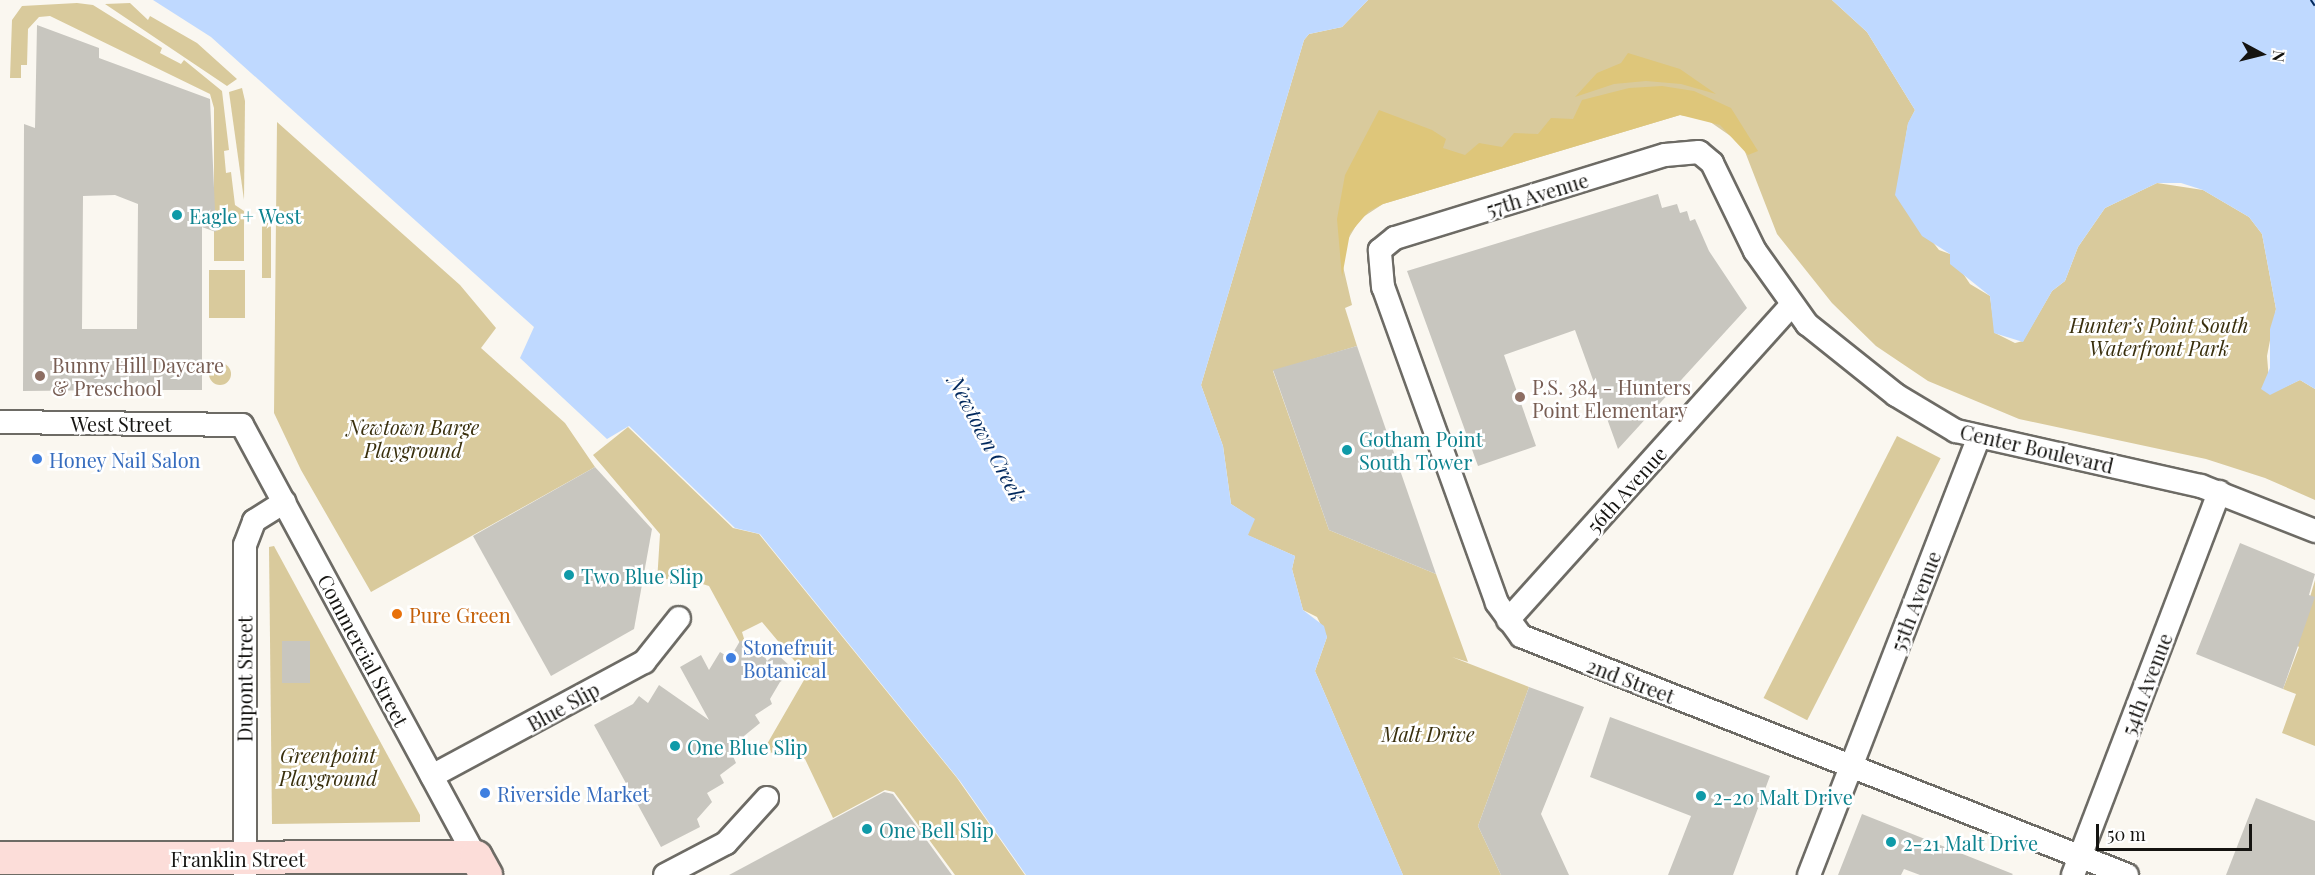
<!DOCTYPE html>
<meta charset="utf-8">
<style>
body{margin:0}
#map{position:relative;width:2315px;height:875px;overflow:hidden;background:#faf7f0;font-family:"Playfair Display",serif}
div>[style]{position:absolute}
.green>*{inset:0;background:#d9ca9c;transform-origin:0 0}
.round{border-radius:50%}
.forest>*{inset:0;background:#dec67a}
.water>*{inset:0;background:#bfd9ff}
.ferry>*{height:1.5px;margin-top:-0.75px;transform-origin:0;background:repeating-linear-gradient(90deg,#01285d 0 8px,transparent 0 14px)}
.building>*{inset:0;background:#c8c6bf;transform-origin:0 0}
.roads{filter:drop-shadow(2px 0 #6d6b65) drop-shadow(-2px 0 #6d6b65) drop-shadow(0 2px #6d6b65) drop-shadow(0 -2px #6d6b65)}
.street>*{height:22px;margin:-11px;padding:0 11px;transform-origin:11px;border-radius:11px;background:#fff}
.secondary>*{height:32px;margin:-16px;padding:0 16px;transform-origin:16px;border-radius:16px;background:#fcddd9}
.dots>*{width:16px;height:16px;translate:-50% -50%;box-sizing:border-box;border:3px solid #fff;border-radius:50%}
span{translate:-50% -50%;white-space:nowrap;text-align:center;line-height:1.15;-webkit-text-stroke:5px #fff;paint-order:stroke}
.street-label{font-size:20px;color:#151411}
.culture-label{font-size:20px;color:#0d838f}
.left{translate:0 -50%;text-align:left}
.park-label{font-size:20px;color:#392f0d;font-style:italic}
.education-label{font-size:20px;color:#785e54}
.shop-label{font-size:20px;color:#366cbe}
.food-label{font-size:20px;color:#c56008}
.water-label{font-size:21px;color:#01285d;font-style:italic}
.north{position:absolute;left:2231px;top:24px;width:60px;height:60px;-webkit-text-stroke:4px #fff;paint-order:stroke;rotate:97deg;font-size:16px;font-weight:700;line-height:24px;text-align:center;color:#151411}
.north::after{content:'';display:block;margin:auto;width:21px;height:27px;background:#151411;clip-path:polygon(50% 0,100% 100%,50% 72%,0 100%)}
.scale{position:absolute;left:2096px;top:824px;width:156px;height:27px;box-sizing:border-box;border:3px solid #151411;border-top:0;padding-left:8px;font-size:18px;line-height:21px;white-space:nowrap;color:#151411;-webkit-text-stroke:4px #fff;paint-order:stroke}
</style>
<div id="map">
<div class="green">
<i style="clip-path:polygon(1368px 0,1832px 0,1867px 32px,1915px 110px,1908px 124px,1896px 195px,1939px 250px,1950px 254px,1970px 284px,1990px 296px,1995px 333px,2015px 343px,2023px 341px,2052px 291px,2065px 281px,2078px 247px,2105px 208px,2157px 183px,2203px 190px,2249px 217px,2262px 234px,2276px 309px,2267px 356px,2270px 394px,2300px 380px,2315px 389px,2315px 500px,2265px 478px,2206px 459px,2019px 419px,1928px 381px,1876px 346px,1832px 303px,1777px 234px,1742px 144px,1706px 119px,1680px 115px,1383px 204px,1360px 219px,1344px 246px,1342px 262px,1352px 305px,1345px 308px,1357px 346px,1273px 371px,1329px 530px,1436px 574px,1468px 662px,1452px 657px,1529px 687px,1478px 826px,1501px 875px,1403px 875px,1315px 671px,1327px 637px,1317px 617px,1303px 610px,1292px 569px,1295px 556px,1247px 535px,1254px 519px,1231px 504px,1223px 446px,1201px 385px,1304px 40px,1309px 34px,1342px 27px)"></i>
<i style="clip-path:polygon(77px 3px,93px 5px,162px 48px,160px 53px,181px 64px,184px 60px,222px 91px,229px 150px,224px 151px,226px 173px,231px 172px,235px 205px,244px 211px,244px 261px,214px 261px,214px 108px,210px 94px,50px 16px,39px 17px,28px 29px,27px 65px,21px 65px,21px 78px,10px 78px,12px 20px,22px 6px)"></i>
<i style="clip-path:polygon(130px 3px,148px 20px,150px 16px,197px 43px,237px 79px,227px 86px,105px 4px)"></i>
<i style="clip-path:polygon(242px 88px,245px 101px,244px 200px,229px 92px)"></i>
<i style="clip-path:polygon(277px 122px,460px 285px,496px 328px,481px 348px,565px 423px,595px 467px,371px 592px,301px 470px,274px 413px)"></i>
<i style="left:262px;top:223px;width:9px;height:55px"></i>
<i style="left:209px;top:270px;width:36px;height:48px"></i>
<i class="round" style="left:209px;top:363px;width:22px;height:22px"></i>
<i style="clip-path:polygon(628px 427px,733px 528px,759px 534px,957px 778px,1025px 875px,955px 875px,894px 792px,885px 790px,833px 818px,805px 759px,763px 751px,804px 680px,803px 671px,762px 622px,742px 632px,746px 645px,740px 643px,709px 586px,677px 576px,657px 582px,660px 534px,593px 455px)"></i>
<i style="left:1897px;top:436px;width:49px;height:294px;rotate:27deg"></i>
<i style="clip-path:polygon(274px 546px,420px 815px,420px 822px,272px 824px,269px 547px)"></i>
<i style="clip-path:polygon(2315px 580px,2315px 746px,2282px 733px,2296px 694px,2283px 689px,2299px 647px,2296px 645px)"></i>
</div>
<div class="forest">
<i style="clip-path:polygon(1628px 53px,1680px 69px,1716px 94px,1681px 84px,1646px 81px,1614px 84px,1575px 97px,1597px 73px,1621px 63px)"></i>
<i style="clip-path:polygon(1662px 86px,1694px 91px,1731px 108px,1758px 151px,1748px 155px,1720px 125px,1680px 115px,1383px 204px,1369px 211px,1350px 233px,1342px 277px,1337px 219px,1345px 175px,1379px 110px,1432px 130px,1446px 139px,1443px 148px,1465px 155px,1479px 143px,1502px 147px,1514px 133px,1538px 134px,1551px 118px,1573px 119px,1582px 100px,1629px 88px)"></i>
</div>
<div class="water">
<i style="clip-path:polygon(153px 0,1368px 0,1342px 27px,1309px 34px,1304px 40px,1201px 385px,1223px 446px,1231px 504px,1255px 519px,1248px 535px,1295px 556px,1292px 569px,1303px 610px,1324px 626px,1327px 637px,1315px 671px,1403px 875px,1026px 875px,960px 781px,760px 534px,735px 528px,629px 426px,607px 439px,520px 358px,534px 327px,211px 37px)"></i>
<i style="clip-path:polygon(1832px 0,2315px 0,2315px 389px,2300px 380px,2270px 395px,2261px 389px,2270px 368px,2270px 329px,2276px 309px,2262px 234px,2249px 217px,2203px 190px,2181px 183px,2157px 183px,2105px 208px,2078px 247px,2065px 281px,2052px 291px,2023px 342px,1994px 333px,1990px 296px,1950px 264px,1950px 254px,1922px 236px,1895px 195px,1908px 123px,1915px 110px,1867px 32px)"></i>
</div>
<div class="ferry">
<i style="left:2311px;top:0;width:7px;rotate:56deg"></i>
</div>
<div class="building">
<i style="clip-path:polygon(evenodd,37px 25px,99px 48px,99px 58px,210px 99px,216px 232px,202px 227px,202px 390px,138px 390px,138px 381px,118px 390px,23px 391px,24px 124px,35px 128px,37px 25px,115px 195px,138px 204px,137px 329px,82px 329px,83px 196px,115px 195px)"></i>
<i style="clip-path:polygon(1658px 194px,1662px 208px,1677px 204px,1680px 213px,1687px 211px,1690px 221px,1695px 219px,1709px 251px,1747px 308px,1618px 449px,1575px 330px,1504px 355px,1536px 446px,1478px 466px,1407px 271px)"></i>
<i style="clip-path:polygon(1357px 346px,1436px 574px,1329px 530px,1273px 370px)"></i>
<i style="clip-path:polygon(595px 467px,652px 529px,634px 629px,551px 676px,473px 536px)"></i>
<i style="clip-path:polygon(2240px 543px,2315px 574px,2309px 595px,2315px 597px,2283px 689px,2196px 654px)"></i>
<i style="left:282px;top:641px;width:28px;height:42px"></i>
<i style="clip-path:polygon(740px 641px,757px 641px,767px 661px,776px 653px,791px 667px,791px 675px,780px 682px,770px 699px,772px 704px,755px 715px,760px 723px,744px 736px,748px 743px,732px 754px,736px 763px,720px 775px,724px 783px,707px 793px,712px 802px,697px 819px,700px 827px,661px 847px,594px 725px,633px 704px,639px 696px,648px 703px,659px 685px,709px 720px,680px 667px,701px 655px,709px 670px,720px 652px,730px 658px)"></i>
<i style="clip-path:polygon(1529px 687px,1584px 707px,1541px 814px,1569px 875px,1501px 875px,1478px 826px)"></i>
<i style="clip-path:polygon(1610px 717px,1770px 776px,1733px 875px,1668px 875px,1691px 816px,1590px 777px)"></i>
<i style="clip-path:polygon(884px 792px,893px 794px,952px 875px,729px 875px)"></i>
<i style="clip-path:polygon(2256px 798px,2315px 821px,2315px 875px,2226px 875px)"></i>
<i style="clip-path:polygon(1862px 814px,2013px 874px,2012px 875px,1920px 875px,1904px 869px,1901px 875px,1838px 875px)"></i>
</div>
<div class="roads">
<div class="street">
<i style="left:0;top:422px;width:242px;rotate:0.7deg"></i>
<i style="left:242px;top:425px;width:491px;rotate:61.6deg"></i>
<i style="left:1508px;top:620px;width:424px;rotate:-48deg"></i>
<i style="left:432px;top:776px;width:241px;rotate:-28.3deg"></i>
<i style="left:644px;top:662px;width:56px;rotate:-51.5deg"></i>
<i style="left:245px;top:875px;width:330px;rotate:-90deg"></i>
<i style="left:245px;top:545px;width:26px;rotate:-69deg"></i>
<i style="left:254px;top:521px;width:36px;rotate:-32deg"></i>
<i style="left:665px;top:875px;width:69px;rotate:-27.7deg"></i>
<i style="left:726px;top:843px;width:61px;rotate:-47.7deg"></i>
<i style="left:1809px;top:875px;width:470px;rotate:-68.8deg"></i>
<i style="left:2073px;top:875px;width:410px;rotate:-69.1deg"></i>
<i style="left:2127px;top:875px;width:651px;rotate:-158.48deg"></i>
<i style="left:1521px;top:636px;width:41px;rotate:-126deg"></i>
<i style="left:1497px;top:603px;width:336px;rotate:-109.8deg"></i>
<i style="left:1383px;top:287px;width:37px;rotate:-95deg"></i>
<i style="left:1380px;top:250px;width:19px;rotate:-39deg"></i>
<i style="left:1395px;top:238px;width:282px;rotate:-17.1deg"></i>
<i style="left:1665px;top:155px;width:34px;rotate:-5deg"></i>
<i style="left:1699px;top:152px;width:17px;rotate:40deg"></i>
<i style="left:1712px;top:163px;width:98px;rotate:64deg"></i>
<i style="left:1755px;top:251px;width:90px;rotate:54.5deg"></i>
<i style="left:1807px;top:324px;width:114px;rotate:38.6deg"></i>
<i style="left:1896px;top:395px;width:70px;rotate:31deg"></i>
<i style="left:1956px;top:431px;width:251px;rotate:12.7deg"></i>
<i style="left:2201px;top:486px;width:123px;rotate:21.5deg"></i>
</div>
<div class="secondary">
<i style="left:0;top:858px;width:476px;rotate:-0.1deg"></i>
<i style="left:476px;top:857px;width:21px;rotate:61deg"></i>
</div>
</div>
<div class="dots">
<i style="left:177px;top:215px;background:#0f9aa8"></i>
<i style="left:40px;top:376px;background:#8d6e63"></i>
<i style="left:1520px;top:397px;background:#8d6e63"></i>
<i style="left:1347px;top:450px;background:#0f9aa8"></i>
<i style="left:37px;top:459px;background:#3f7fe0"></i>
<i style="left:569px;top:575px;background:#0f9aa8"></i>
<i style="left:397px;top:614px;background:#e8710a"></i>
<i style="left:731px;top:658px;background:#3f7fe0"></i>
<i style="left:675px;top:746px;background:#0f9aa8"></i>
<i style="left:485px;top:793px;background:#3f7fe0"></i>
<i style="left:1701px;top:796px;background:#0f9aa8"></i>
<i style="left:867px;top:829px;background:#0f9aa8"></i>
<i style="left:1891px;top:842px;background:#0f9aa8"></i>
</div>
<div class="street-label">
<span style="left:1537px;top:194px;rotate:-17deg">57th Avenue</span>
<span style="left:121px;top:423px">West Street</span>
<span style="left:2037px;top:448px;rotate:13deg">Center Boulevard</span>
<span style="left:1626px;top:489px;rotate:-48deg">56th Avenue</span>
<span style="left:1915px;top:601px;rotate:-69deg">55th Avenue</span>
<span style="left:364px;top:650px;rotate:62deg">Commercial Street</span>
<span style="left:244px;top:679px;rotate:-90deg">Dupont Street</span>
<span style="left:1631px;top:680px;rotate:21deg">2nd Street</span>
<span style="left:2146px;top:684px;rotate:-69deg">54th Avenue</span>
<span style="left:563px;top:706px;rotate:-29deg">Blue Slip</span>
<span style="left:238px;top:858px">Franklin Street</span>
</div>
<div class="culture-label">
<span class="left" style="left:189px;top:215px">Eagle + West</span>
<span class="left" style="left:1359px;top:450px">Gotham Point<br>South Tower</span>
<span class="left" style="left:581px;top:575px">Two Blue Slip</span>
<span class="left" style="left:687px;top:746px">One Blue Slip</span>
<span class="left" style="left:1713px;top:796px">2-20 Malt Drive</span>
<span class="left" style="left:879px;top:829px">One Bell Slip</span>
<span class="left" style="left:1903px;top:842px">2-21 Malt Drive</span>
</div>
<div class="park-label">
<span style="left:2159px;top:336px">Hunter’s Point South<br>Waterfront Park</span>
<span style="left:413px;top:438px">Newtown Barge<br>Playground</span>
<span style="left:1428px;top:733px">Malt Drive</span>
<span style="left:328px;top:766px">Greenpoint<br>Playground</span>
</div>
<div class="education-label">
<span class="left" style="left:52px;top:376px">Bunny Hill Daycare<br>&amp; Preschool</span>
<span class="left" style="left:1532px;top:398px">P.S. 384 - Hunters<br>Point Elementary</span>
</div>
<div class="shop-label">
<span class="left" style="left:49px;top:459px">Honey Nail Salon</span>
<span class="left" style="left:743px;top:658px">Stonefruit<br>Botanical</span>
<span class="left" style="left:497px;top:793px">Riverside Market</span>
</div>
<div class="food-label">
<span class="left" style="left:409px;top:614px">Pure Green</span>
</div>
<div class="water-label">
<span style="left:988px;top:438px;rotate:62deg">Newtown Creek</span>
</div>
<div class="north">N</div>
<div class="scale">50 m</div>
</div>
